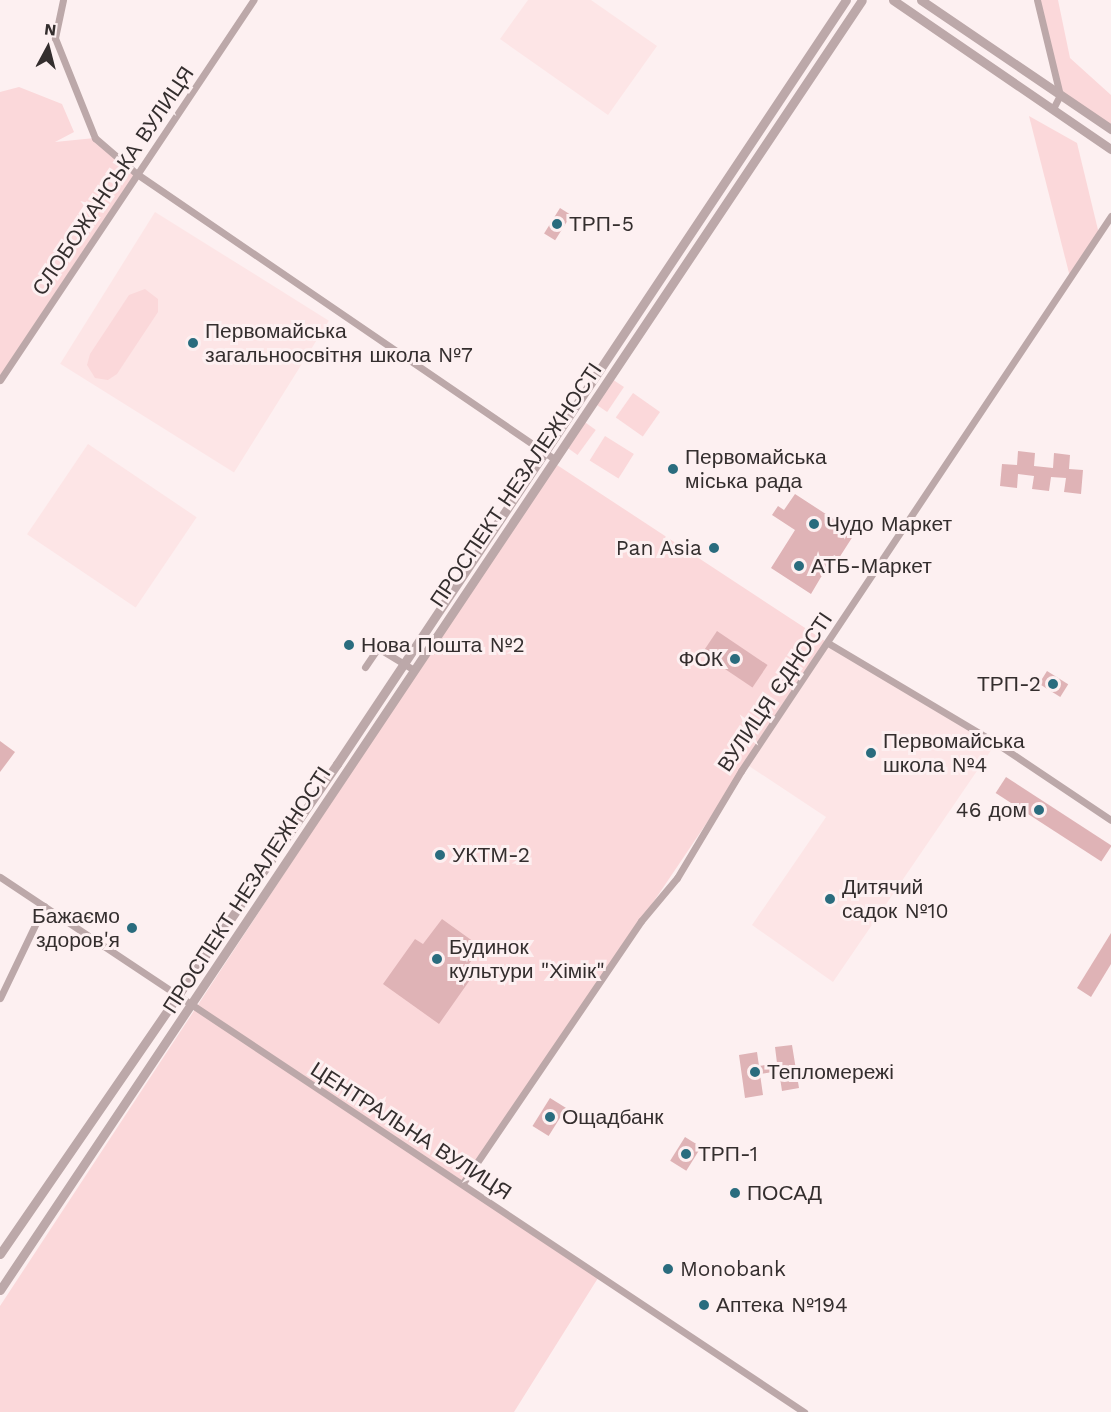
<!DOCTYPE html>
<meta charset="utf-8">
<style>
body{margin:0}
#map{position:relative;width:1111px;height:1412px;overflow:hidden;background:#fdf0f1;font-family:"Work Sans",sans-serif}
div>[style]{position:absolute}
.built>*{inset:0;background:#fde5e6;transform-origin:0 0}
.green>*{inset:0;background:#fbd8da;transform-origin:0 0}
.building>*{inset:0;background:#dfb3b6;transform-origin:0 0}
.minor>*{height:7px;margin:-3.5px;padding:0 3.5px;transform-origin:3.5px;border-radius:3.5px;background:#bca8a9}
.tertiary>*{height:9px;margin:-4.5px;padding:0 4.5px;transform-origin:4.5px;border-radius:4.5px;background:#bca8a9}
.dots>*{width:16px;height:16px;translate:-50% -50%;box-sizing:border-box;border:3px solid #fdf0f1;border-radius:50%}
span{translate:-50% -50%;white-space:nowrap;text-align:center;line-height:1.15;-webkit-text-stroke:6px #fdf0f1;paint-order:stroke}
.street-label{font-size:21px;color:#342e2e}
.poi-label{font-size:21px;color:#342e2e}
.left{translate:0 -50%;text-align:left}
.right{translate:-100% -50%;text-align:right}
.north{position:absolute;left:18px;top:18px;width:60px;height:60px;-webkit-text-stroke:4px #fdf0f1;paint-order:stroke;rotate:7deg;font-size:16px;font-weight:700;line-height:24px;text-align:center;color:#342e2e}
.north::after{content:'';display:block;margin:auto;width:21px;height:27px;background:#342e2e;clip-path:polygon(50% 0,100% 100%,50% 72%,0 100%)}
</style>
<div id="map">
<div class="built">
<i style="clip-path:polygon(528px 0,591px 0,657px 46px,608px 115px,500px 39px)"></i>
<i style="left:155px;top:212px;width:205px;height:179px;rotate:32deg"></i>
<i style="left:88px;top:444px;width:131px;height:109px;rotate:34deg"></i>
<i style="clip-path:polygon(828px 643px,996px 743px,833px 982px,752px 925px,826px 817px,746px 764px)"></i>
</div>
<div class="green">
<i style="clip-path:polygon(1037px 0,1058px 0,1070px 58px,1111px 95px,1111px 129px,1060px 95px)"></i>
<i style="clip-path:polygon(19px 87px,62px 104px,74px 132px,55px 142px,95px 138px,137px 174px,0 380px,0 92px)"></i>
<i style="clip-path:polygon(1029px 116px,1077px 143px,1099px 234px,1070px 277px)"></i>
<i style="clip-path:polygon(145px 289px,158px 299px,158px 312px,117px 374px,108px 380px,95px 378px,87px 365px,90px 354px,129px 295px)"></i>
<i style="left:609px;top:377px;width:18px;height:30px;rotate:34deg"></i>
<i style="left:633px;top:393px;width:33px;height:30px;rotate:35deg"></i>
<i style="left:582px;top:420px;width:17px;height:31px;rotate:36deg"></i>
<i style="left:605px;top:436px;width:34px;height:29px;rotate:32deg"></i>
<i style="clip-path:polygon(554px 463px,828px 643px,464px 1183px,598px 1278px,514px 1412px,0 1412px,0 1306px)"></i>
</div>
<div class="building">
<i style="left:560px;top:208px;width:13px;height:30px;rotate:32deg"></i>
<i style="clip-path:polygon(1018px 451px,1035px 453px,1034px 466px,1053px 468px,1054px 453px,1070px 455px,1069px 469px,1083px 470px,1081px 494px,1064px 492px,1066px 478px,1051px 477px,1049px 491px,1032px 489px,1034px 476px,1018px 474px,1017px 488px,1000px 486px,1002px 464px,1017px 465px)"></i>
<i style="clip-path:polygon(795px 494px,855px 533px,839px 558px,834px 555px,811px 594px,771px 568px,795px 530px,772px 515px,778px 506px,784px 510px)"></i>
<i style="left:717px;top:631px;width:61px;height:27px;rotate:34deg"></i>
<i style="left:1047px;top:671px;width:25px;height:15px;rotate:32deg"></i>
<i style="clip-path:polygon(0 741px,15px 752px,0 772px)"></i>
<i style="left:1006px;top:777px;width:126px;height:19px;rotate:33deg"></i>
<i style="clip-path:polygon(442px 919px,481px 947px,464px 971px,472px 977px,439px 1024px,383px 984px,415px 939px,423px 944px)"></i>
<i style="clip-path:polygon(1111px 933px,1111px 964px,1091px 997px,1077px 988px)"></i>
<i style="clip-path:polygon(792px 1045px,799px 1088px,782px 1091px,779px 1071px,760px 1074px,763px 1095px,745px 1098px,739px 1055px,757px 1052px,759px 1066px,777px 1063px,775px 1047px)"></i>
<i style="left:550px;top:1098px;width:19px;height:33px;rotate:32deg"></i>
<i style="left:685px;top:1137px;width:19px;height:28px;rotate:32deg"></i>
</div>
<div class="minor">
<i style="left:63px;top:0;width:39px;rotate:102deg"></i>
<i style="left:55px;top:38px;width:108px;rotate:68.2deg"></i>
<i style="left:95px;top:138px;width:55px;rotate:40.6deg"></i>
<i style="left:137px;top:174px;width:507px;rotate:34.32deg"></i>
<i style="left:1037px;top:0;width:98px;rotate:76.4deg"></i>
<i style="left:1060px;top:95px;width:16px;rotate:117deg"></i>
<i style="left:0;top:380px;width:457px;rotate:-56.3deg"></i>
<i style="left:828px;top:643px;width:196px;rotate:30.8deg"></i>
<i style="left:996px;top:743px;width:138px;rotate:33.8deg"></i>
<i style="left:365px;top:667px;width:23px;rotate:-56deg"></i>
<i style="left:378px;top:648px;width:42px;rotate:31.4deg"></i>
<i style="left:0;top:877px;width:966px;rotate:33.64deg"></i>
<i style="left:0;top:998px;width:102px;rotate:-64.4deg"></i>
<i style="left:463px;top:1183px;width:317px;rotate:-55.8deg"></i>
<i style="left:641px;top:921px;width:56px;rotate:-50.1deg"></i>
<i style="left:677px;top:878px;width:125px;rotate:-59.1deg"></i>
<i style="left:741px;top:771px;width:667px;rotate:-56.31deg"></i>
</div>
<div class="tertiary">
<i style="left:893px;top:0;width:264px;rotate:34.4deg"></i>
<i style="left:921px;top:0;width:230px;rotate:34.2deg"></i>
<i style="left:0;top:1254px;width:595px;rotate:-55.48deg"></i>
<i style="left:337px;top:764px;width:918px;rotate:-56.33deg"></i>
<i style="left:0;top:1290px;width:1551px;rotate:-56.25deg"></i>
</div>
<div class="dots">
<i style="left:557px;top:224px;background:#2a6c7e"></i>
<i style="left:193px;top:343px;background:#2a6c7e"></i>
<i style="left:673px;top:469px;background:#2a6c7e"></i>
<i style="left:814px;top:524px;background:#2a6c7e"></i>
<i style="left:714px;top:548px;background:#2a6c7e"></i>
<i style="left:799px;top:566px;background:#2a6c7e"></i>
<i style="left:349px;top:645px;background:#2a6c7e"></i>
<i style="left:735px;top:659px;background:#2a6c7e"></i>
<i style="left:1053px;top:684px;background:#2a6c7e"></i>
<i style="left:871px;top:753px;background:#2a6c7e"></i>
<i style="left:1039px;top:810px;background:#2a6c7e"></i>
<i style="left:440px;top:855px;background:#2a6c7e"></i>
<i style="left:830px;top:899px;background:#2a6c7e"></i>
<i style="left:132px;top:928px;background:#2a6c7e"></i>
<i style="left:437px;top:959px;background:#2a6c7e"></i>
<i style="left:755px;top:1072px;background:#2a6c7e"></i>
<i style="left:550px;top:1117px;background:#2a6c7e"></i>
<i style="left:686px;top:1154px;background:#2a6c7e"></i>
<i style="left:735px;top:1193px;background:#2a6c7e"></i>
<i style="left:668px;top:1269px;background:#2a6c7e"></i>
<i style="left:704px;top:1305px;background:#2a6c7e"></i>
</div>
<div class="street-label">
<span style="left:113px;top:181px;rotate:-56deg">СЛОБОЖАНСЬКА ВУЛИЦЯ</span>
<span style="left:516px;top:485px;rotate:-56deg">ПРОСПЕКТ НЕЗАЛЕЖНОСТІ</span>
<span style="left:775px;top:692px;rotate:-56deg">ВУЛИЦЯ ЄДНОСТІ</span>
<span style="left:247px;top:890px;rotate:-57deg">ПРОСПЕКТ НЕЗАЛЕЖНОСТІ</span>
<span style="left:411px;top:1131px;rotate:33deg">ЦЕНТРАЛЬНА ВУЛИЦЯ</span>
</div>
<div class="poi-label">
<span class="left" style="left:569px;top:224px">ТРП-5</span>
<span class="left" style="left:205px;top:343px">Первомайська<br>загальноосвітня школа №7</span>
<span class="left" style="left:685px;top:469px">Первомайська<br>мiська рада</span>
<span class="left" style="left:826px;top:524px">Чудо Маркет</span>
<span class="right" style="left:702px;top:548px">Pan Asia</span>
<span class="left" style="left:811px;top:566px">АТБ-Маркет</span>
<span class="left" style="left:361px;top:645px">Нова Пошта №2</span>
<span class="right" style="left:723px;top:659px">ФОК</span>
<span class="right" style="left:1041px;top:684px">ТРП-2</span>
<span class="left" style="left:883px;top:753px">Первомайська<br>школа №4</span>
<span class="right" style="left:1027px;top:810px">46 дом</span>
<span class="left" style="left:452px;top:855px">УКТМ-2</span>
<span class="left" style="left:842px;top:899px">Дитячий<br>садок №10</span>
<span class="right" style="left:120px;top:928px">Бажаємо<br>здоров'я</span>
<span class="left" style="left:449px;top:959px">Будинок<br>культури "Хімік"</span>
<span class="left" style="left:767px;top:1072px">Тепломережі</span>
<span class="left" style="left:562px;top:1117px">Ощадбанк</span>
<span class="left" style="left:698px;top:1154px">ТРП-1</span>
<span class="left" style="left:747px;top:1193px">ПОСАД</span>
<span class="left" style="left:680px;top:1269px">Monobank</span>
<span class="left" style="left:716px;top:1305px">Аптека №194</span>
</div>
<div class="north">N</div>
</div>
